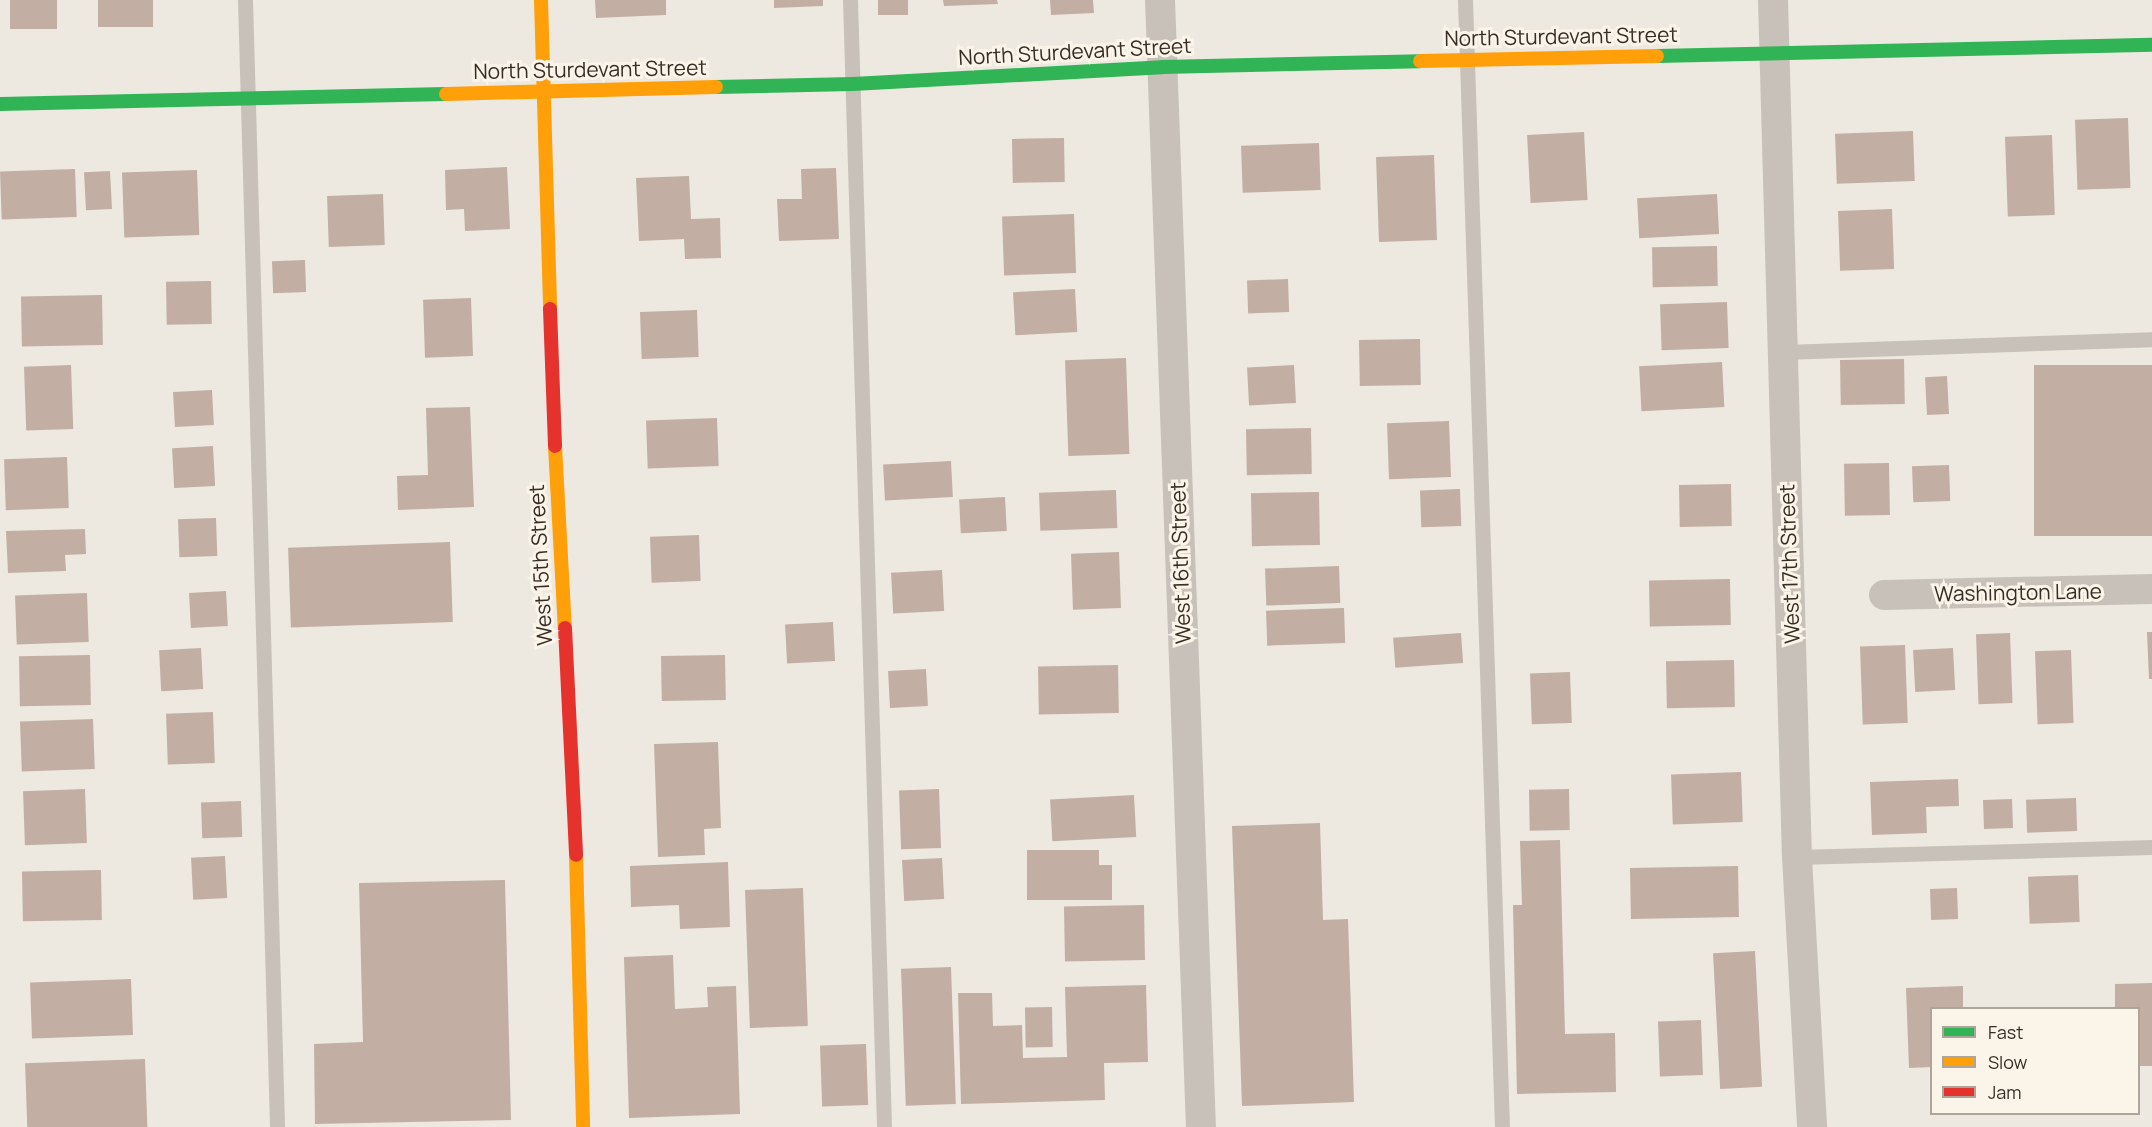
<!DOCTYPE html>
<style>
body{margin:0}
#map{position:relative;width:2152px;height:1127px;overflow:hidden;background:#ede9e1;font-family:Manrope,sans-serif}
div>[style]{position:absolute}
.building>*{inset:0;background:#c2aea2;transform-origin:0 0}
.lane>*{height:15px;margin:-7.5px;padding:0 7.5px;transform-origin:7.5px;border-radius:7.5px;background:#c7c1b9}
.street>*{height:30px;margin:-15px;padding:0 15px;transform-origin:15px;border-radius:15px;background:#c7c1b9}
.fast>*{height:14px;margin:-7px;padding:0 7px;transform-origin:7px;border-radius:7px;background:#30b455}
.slow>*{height:14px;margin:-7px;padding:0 7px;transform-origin:7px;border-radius:7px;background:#ff9f0a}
.jam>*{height:14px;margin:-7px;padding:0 7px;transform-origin:7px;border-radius:7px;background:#e5322d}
span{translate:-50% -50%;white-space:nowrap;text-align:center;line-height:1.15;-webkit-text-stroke:6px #fbf4e8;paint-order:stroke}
.street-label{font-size:21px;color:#382e27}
.legend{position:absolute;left:1930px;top:1007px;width:210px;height:108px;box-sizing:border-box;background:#fbf4e8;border:2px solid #ada59b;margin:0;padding:8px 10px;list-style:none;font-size:18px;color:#382e27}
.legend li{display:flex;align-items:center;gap:12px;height:30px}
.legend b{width:30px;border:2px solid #ada59b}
</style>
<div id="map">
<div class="building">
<i style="left:10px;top:0;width:47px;height:29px"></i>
<i style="left:98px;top:0;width:55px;height:27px"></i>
<i style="clip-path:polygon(595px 0,666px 0,666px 15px,596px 18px)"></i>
<i style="clip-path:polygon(774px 0,823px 0,823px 6px,774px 8px)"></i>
<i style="left:878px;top:0;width:30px;height:15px"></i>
<i style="clip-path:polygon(943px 0,997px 0,998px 4px,944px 6px)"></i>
<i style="clip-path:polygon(1050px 0,1093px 0,1094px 13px,1051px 15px)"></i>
<i style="left:2128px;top:118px;width:70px;height:53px;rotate:88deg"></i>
<i style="left:1913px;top:131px;width:50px;height:78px;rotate:88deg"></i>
<i style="left:1584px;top:132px;width:68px;height:57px;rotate:87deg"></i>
<i style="left:2052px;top:135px;width:80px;height:47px;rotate:88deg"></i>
<i style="left:1064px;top:138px;width:44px;height:52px;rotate:89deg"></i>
<i style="left:1319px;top:143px;width:47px;height:78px;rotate:88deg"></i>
<i style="left:1434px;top:155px;width:85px;height:58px;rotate:88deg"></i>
<i style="clip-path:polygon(507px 167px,510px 229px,465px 231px,464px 209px,446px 210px,445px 170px)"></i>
<i style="clip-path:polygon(836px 168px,839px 239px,779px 241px,777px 199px,802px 199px,801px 169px)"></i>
<i style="left:75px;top:169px;width:48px;height:75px;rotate:88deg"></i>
<i style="left:197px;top:170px;width:65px;height:75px;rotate:88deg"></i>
<i style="left:110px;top:171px;width:38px;height:26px;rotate:87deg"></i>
<i style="clip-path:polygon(689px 176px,691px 219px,720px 218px,721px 258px,685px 259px,684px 239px,639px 241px,636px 178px)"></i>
<i style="left:383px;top:194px;width:51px;height:56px;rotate:88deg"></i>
<i style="left:1717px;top:194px;width:40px;height:80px;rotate:87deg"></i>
<i style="left:1892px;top:209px;width:60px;height:54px;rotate:88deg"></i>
<i style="left:1074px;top:214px;width:59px;height:72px;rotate:88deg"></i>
<i style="left:1717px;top:246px;width:40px;height:65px;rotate:89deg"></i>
<i style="left:305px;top:260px;width:32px;height:33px;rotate:88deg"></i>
<i style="left:1288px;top:279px;width:33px;height:41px;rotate:88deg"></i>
<i style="left:211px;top:281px;width:43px;height:45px;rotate:89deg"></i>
<i style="left:1075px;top:289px;width:43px;height:62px;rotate:87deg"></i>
<i style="left:102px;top:295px;width:50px;height:81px;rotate:89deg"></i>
<i style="left:471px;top:298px;width:58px;height:48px;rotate:88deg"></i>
<i style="left:1727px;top:302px;width:46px;height:67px;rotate:88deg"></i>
<i style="left:697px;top:310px;width:47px;height:57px;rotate:88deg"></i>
<i style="left:1420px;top:339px;width:46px;height:61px;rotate:89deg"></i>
<i style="left:1126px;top:358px;width:96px;height:61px;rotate:88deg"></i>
<i style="left:1904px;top:359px;width:45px;height:64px;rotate:89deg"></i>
<i style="left:1722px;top:362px;width:45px;height:83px;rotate:87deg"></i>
<i style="left:71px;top:365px;width:64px;height:47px;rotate:88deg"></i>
<i style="left:1294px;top:365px;width:38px;height:47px;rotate:87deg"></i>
<i style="left:2152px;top:365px;width:171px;height:118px;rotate:90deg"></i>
<i style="left:1947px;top:376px;width:38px;height:22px;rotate:87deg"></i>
<i style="left:212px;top:390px;width:35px;height:39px;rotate:87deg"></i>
<i style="clip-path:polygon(470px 407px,474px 507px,398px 510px,397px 476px,428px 475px,426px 408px)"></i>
<i style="left:717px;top:418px;width:48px;height:71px;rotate:88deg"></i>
<i style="left:1449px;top:421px;width:56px;height:62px;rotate:88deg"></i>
<i style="left:1311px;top:428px;width:46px;height:65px;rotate:89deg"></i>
<i style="left:213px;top:446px;width:40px;height:41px;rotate:87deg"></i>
<i style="left:67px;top:457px;width:51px;height:63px;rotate:88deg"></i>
<i style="left:951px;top:461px;width:36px;height:68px;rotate:87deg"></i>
<i style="left:1889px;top:463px;width:52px;height:45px;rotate:89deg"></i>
<i style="left:1949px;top:465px;width:36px;height:37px;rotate:88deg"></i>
<i style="left:1731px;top:484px;width:42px;height:52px;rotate:89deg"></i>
<i style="left:1460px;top:489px;width:37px;height:40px;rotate:88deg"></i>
<i style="left:1116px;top:490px;width:38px;height:77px;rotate:88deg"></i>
<i style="left:1319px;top:492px;width:53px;height:68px;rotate:89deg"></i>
<i style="left:1005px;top:497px;width:34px;height:46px;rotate:87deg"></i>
<i style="left:216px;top:518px;width:38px;height:38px;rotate:88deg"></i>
<i style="clip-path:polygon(85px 529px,86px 554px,65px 555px,66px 571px,8px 573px,6px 531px)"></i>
<i style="left:699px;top:535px;width:46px;height:49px;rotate:88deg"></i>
<i style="left:450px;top:542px;width:80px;height:162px;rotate:88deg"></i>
<i style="left:1119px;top:552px;width:56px;height:48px;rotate:88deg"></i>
<i style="left:1339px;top:566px;width:37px;height:74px;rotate:88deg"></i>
<i style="left:942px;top:570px;width:41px;height:51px;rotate:87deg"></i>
<i style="left:1730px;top:579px;width:46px;height:81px;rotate:89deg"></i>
<i style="left:226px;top:591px;width:35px;height:37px;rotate:87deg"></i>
<i style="left:87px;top:593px;width:49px;height:72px;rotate:88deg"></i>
<i style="left:1344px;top:608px;width:35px;height:78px;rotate:88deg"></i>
<i style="left:833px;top:622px;width:39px;height:48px;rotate:87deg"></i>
<i style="clip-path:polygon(2147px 632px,2152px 632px,2152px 679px,2149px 679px)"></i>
<i style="left:1461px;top:633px;width:30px;height:68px;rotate:86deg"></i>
<i style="left:2010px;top:633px;width:70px;height:34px;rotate:88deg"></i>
<i style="left:1905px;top:645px;width:78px;height:45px;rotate:88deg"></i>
<i style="left:201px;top:648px;width:41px;height:42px;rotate:87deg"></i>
<i style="left:1953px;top:648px;width:42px;height:40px;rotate:87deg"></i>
<i style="left:2071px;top:650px;width:73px;height:36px;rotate:88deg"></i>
<i style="left:90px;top:655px;width:50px;height:71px;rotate:89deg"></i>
<i style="left:725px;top:655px;width:45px;height:64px;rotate:89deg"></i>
<i style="left:1734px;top:660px;width:47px;height:68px;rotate:89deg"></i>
<i style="left:1118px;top:665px;width:48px;height:80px;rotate:89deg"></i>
<i style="left:926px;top:669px;width:37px;height:38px;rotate:87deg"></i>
<i style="left:1570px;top:672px;width:51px;height:40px;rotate:88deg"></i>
<i style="left:213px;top:712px;width:51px;height:47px;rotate:88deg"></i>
<i style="left:93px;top:719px;width:50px;height:73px;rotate:88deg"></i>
<i style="clip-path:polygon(718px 742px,721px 828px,704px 829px,705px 855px,658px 857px,654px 744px)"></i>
<i style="left:1741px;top:772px;width:50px;height:70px;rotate:88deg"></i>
<i style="clip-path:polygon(1958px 779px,1959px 806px,1926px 807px,1927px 833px,1872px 835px,1870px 782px)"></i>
<i style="left:85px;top:789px;width:54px;height:62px;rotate:88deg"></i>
<i style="left:939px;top:789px;width:59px;height:40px;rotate:88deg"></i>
<i style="left:1569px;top:789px;width:41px;height:40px;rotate:89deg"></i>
<i style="left:1134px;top:795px;width:42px;height:84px;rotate:87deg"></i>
<i style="left:2076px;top:798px;width:33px;height:50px;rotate:88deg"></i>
<i style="left:2012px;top:799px;width:29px;height:29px;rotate:88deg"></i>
<i style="left:241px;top:801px;width:36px;height:40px;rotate:88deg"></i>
<i style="clip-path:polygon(1320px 823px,1323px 920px,1348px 919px,1354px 1102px,1242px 1106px,1232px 826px)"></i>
<i style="clip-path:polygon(1560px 840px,1565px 1034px,1615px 1033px,1616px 1092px,1517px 1094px,1513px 905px,1522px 905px,1520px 841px)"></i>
<i style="clip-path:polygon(1027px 850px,1099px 850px,1099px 865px,1112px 865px,1112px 900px,1027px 900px)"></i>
<i style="left:225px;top:856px;width:42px;height:34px;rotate:87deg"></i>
<i style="left:942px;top:858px;width:41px;height:40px;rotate:87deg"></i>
<i style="clip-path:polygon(728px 862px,730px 927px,680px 929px,679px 905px,631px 907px,630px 866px)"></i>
<i style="left:1738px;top:866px;width:51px;height:108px;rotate:89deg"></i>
<i style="left:101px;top:870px;width:50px;height:79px;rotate:89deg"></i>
<i style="left:2078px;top:875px;width:47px;height:50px;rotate:88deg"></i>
<i style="clip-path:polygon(505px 880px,511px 1120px,315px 1124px,314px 1044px,363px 1042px,359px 883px)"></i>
<i style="left:803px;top:888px;width:138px;height:58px;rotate:88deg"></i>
<i style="left:1957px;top:888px;width:31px;height:27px;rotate:88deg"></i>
<i style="left:1144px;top:905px;width:55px;height:80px;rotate:89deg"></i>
<i style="left:1755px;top:951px;width:136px;height:42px;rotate:87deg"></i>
<i style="clip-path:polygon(673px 955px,675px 1009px,708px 1007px,707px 987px,736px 986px,740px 1114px,629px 1118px,624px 957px)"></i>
<i style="left:951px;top:967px;width:137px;height:50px;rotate:88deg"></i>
<i style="left:131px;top:979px;width:56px;height:101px;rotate:88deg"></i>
<i style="clip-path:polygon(2152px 983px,2152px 1066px,2138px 1066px,2138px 1008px,2115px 1008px,2115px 984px)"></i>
<i style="clip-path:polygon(1146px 985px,1148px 1062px,1104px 1063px,1105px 1100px,961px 1104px,958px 993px,992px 993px,993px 1026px,1022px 1025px,1023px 1058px,1067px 1057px,1065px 987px)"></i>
<i style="clip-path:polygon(1963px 986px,1963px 1008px,1932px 1008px,1932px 1067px,1909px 1068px,1906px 988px)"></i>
<i style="left:1052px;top:1007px;width:40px;height:27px;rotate:89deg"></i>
<i style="left:1701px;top:1020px;width:55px;height:43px;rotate:88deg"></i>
<i style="left:866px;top:1044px;width:61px;height:46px;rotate:88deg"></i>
<i style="left:145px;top:1059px;width:68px;height:120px;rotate:88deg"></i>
</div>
<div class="lane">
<i style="left:245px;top:0;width:1127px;rotate:88.37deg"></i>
<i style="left:850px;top:0;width:1128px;rotate:88.27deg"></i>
<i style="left:1465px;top:0;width:1128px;rotate:88.12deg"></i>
<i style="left:1784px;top:352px;width:368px;rotate:-2deg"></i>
<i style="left:1797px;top:857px;width:355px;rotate:-1.6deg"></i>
</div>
<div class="street">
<i style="left:1160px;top:0;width:1128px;rotate:87.92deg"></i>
<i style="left:1773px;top:0;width:857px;rotate:88.4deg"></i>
<i style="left:1797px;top:857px;width:270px;rotate:86.8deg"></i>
<i style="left:1884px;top:595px;width:268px;rotate:-1.3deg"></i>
</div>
<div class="fast">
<i style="left:1657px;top:56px;width:495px;rotate:-1.3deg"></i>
<i style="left:716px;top:87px;width:137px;rotate:-1.3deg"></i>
<i style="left:853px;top:84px;width:309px;rotate:-3.1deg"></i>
<i style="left:1162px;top:67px;width:258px;rotate:-1.3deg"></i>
<i style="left:0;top:104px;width:446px;rotate:-1.3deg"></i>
</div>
<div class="slow">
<i style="left:541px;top:0;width:309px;rotate:88.3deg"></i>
<i style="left:1420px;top:61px;width:237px;rotate:-1.2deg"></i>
<i style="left:446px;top:94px;width:270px;rotate:-1.5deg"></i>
<i style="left:555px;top:446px;width:182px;rotate:86.9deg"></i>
<i style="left:576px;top:855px;width:272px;rotate:88.5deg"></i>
</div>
<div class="jam">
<i style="left:550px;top:309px;width:137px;rotate:87.9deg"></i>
<i style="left:565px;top:628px;width:227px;rotate:87.2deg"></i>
</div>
<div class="street-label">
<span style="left:1561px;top:36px;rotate:-1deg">North Sturdevant Street</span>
<span style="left:1075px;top:51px;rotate:-3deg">North Sturdevant Street</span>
<span style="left:590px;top:69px;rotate:-1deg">North Sturdevant Street</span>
<span style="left:1180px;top:563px;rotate:-92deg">West 16th Street</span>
<span style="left:1789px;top:564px;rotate:-92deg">West 17th Street</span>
<span style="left:540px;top:565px;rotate:-93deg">West 15th Street</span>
<span style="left:2018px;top:592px;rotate:-1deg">Washington Lane</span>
</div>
<ul class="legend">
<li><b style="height:8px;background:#30b455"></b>Fast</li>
<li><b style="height:8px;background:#ff9f0a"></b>Slow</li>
<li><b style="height:8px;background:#e5322d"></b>Jam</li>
</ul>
</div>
